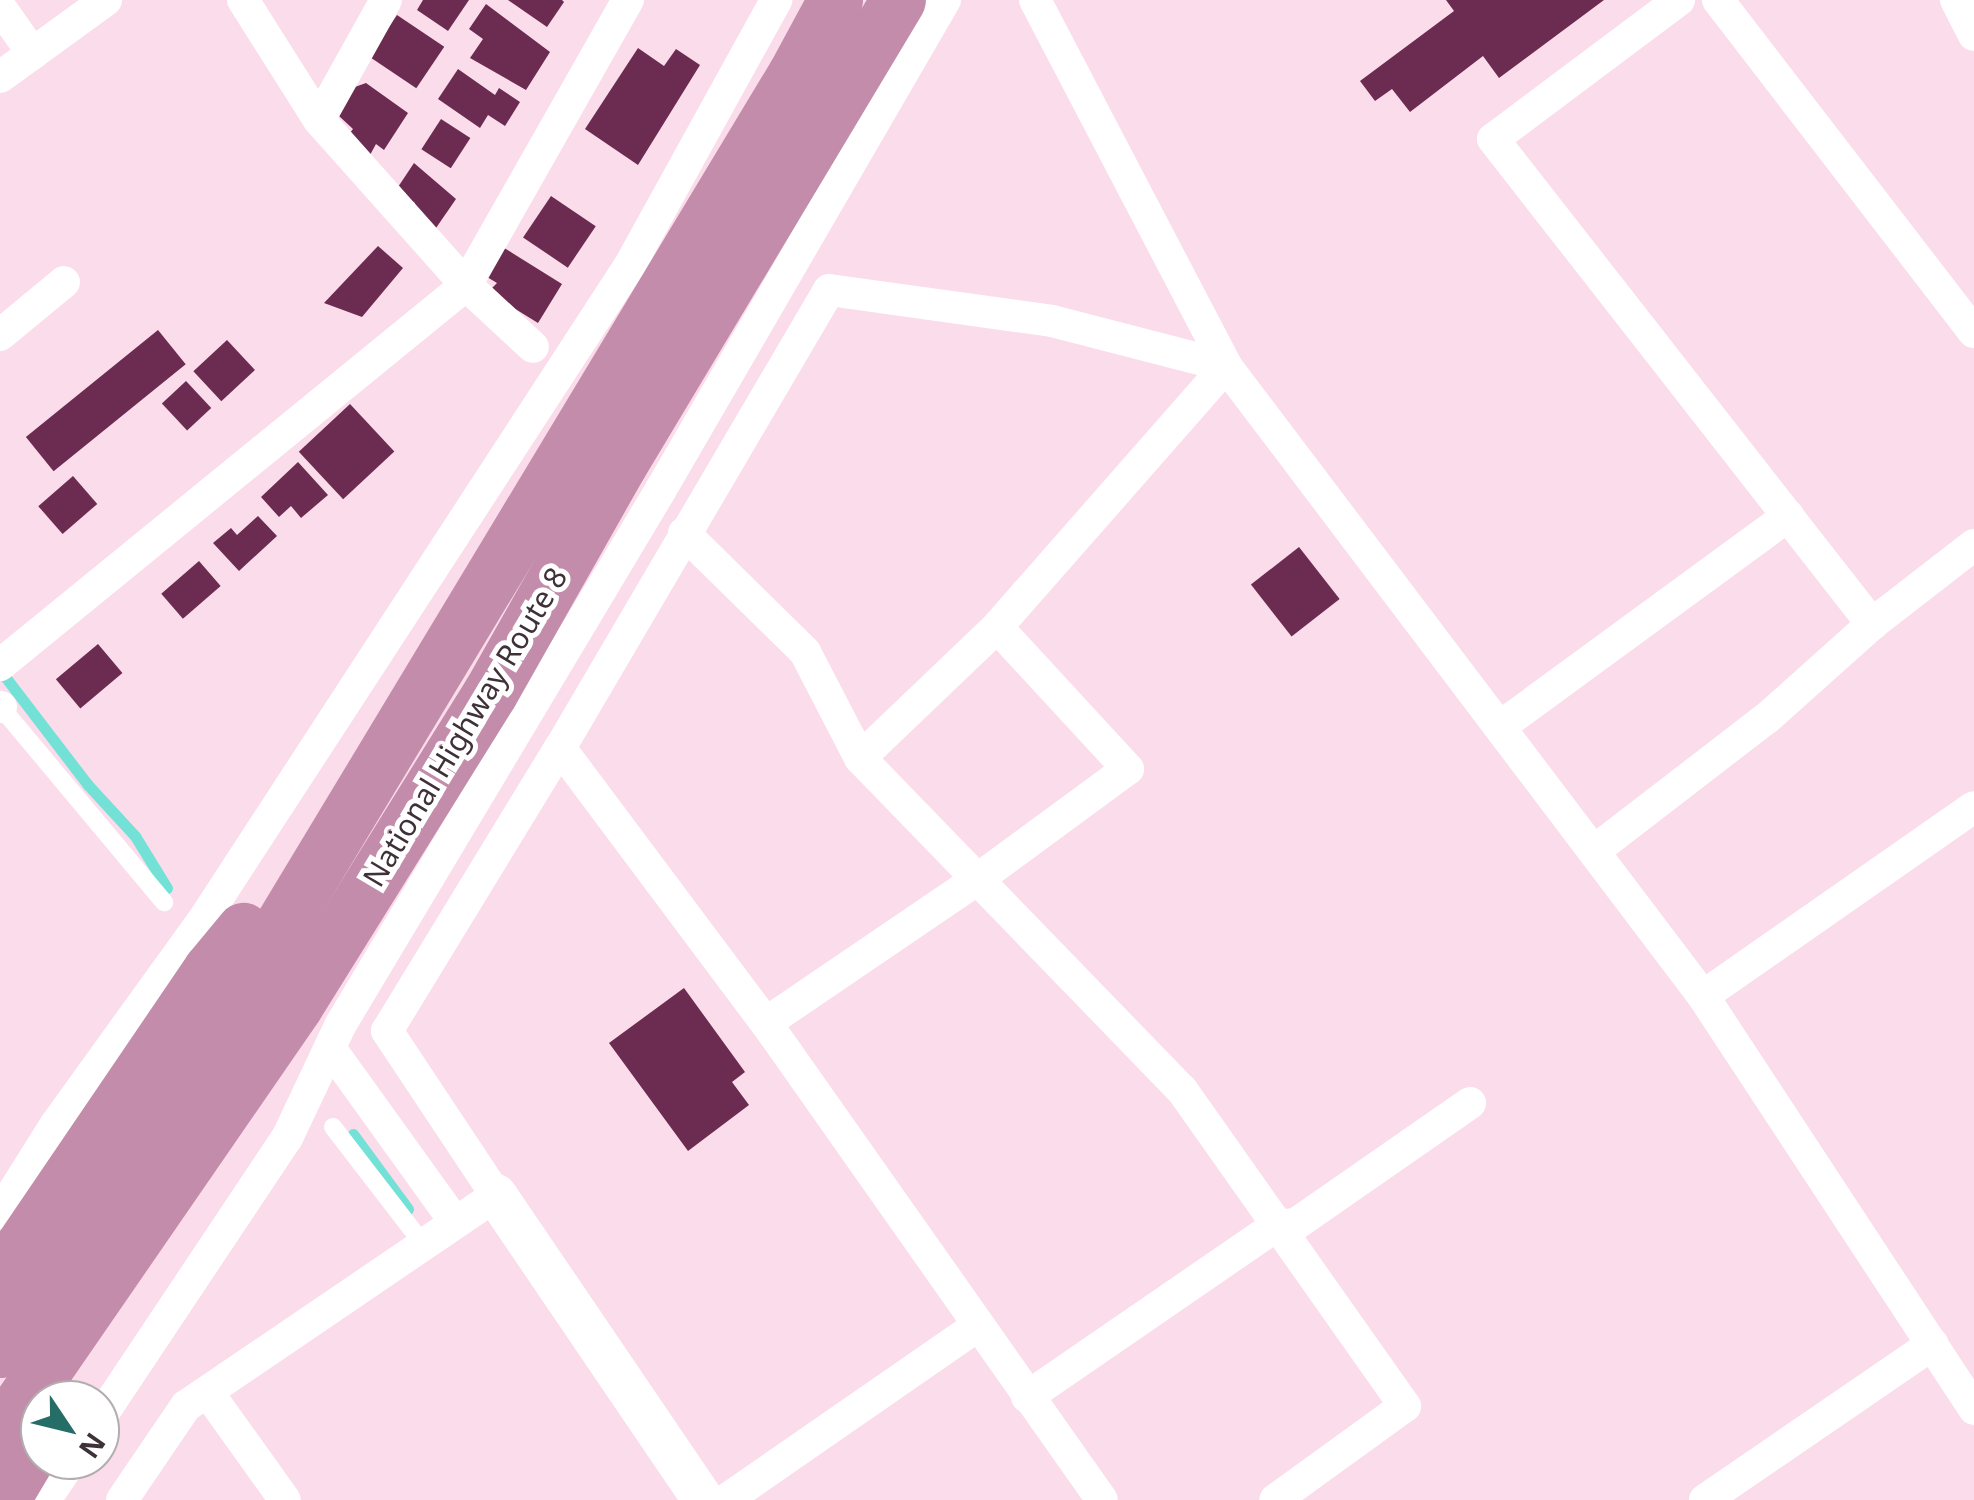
<!DOCTYPE html>
<style>
body{margin:0}
#map{position:relative;width:1974px;height:1500px;overflow:hidden;background:#fbdceb;font-family:"Noto Sans",sans-serif}
div>[style]{position:absolute}
.stream>*{height:11px;margin:-5.5px;padding:0 5.5px;transform-origin:5.5px;border-radius:5.5px;background:#73e1d6}
.building>*{inset:0;background:#6c2b50;transform-origin:0 0}
.service>*{height:18px;margin:-9px;padding:0 9px;transform-origin:9px;border-radius:9px;background:#fff}
.minor>*{height:32px;margin:-16px;padding:0 16px;transform-origin:16px;border-radius:16px;background:#fff}
.tertiary>*{height:42px;margin:-21px;padding:0 21px;transform-origin:21px;border-radius:21px;background:#fff}
.trunk>*{height:55px;margin:-27.5px;padding:0 27.5px;transform-origin:27.5px;border-radius:27.5px;background:#c38caa}
span{translate:-50% -50%;white-space:nowrap;text-align:center;line-height:1.15;-webkit-text-stroke:10px #fff;paint-order:stroke}
.street-label{font-size:30px;color:#3e3238}
.north{position:absolute;left:20px;top:1380px;width:100px;height:100px;box-sizing:border-box;background:#fff;border:2px solid #b2adaf;border-radius:50%;rotate:125deg;font-size:28px;font-weight:700;line-height:40px;text-align:center;color:#3e3238}
.north::after{content:'';display:block;margin:auto;width:35px;height:45px;background:#246e67;clip-path:polygon(50% 0,100% 100%,50% 72%,0 100%)}
</style>
<div id="map">
<div class="stream">
<i style="left:0;top:670px;width:145px;rotate:52.6deg"></i>
<i style="left:88px;top:785px;width:69px;rotate:47.3deg"></i>
<i style="left:135px;top:836px;width:61px;rotate:58.4deg"></i>
<i style="left:353px;top:1134px;width:93px;rotate:53.7deg"></i>
</div>
<div class="building">
<i style="clip-path:polygon(423px 0,469px 0,448px 31px,417px 10px)"></i>
<i style="clip-path:polygon(508px 0,562px 0,564px 2px,547px 27px)"></i>
<i style="clip-path:polygon(1446px 0,1604px 0,1499px 78px,1483px 56px,1410px 112px,1392px 89px,1375px 101px,1360px 81px,1454px 11px)"></i>
<i style="clip-path:polygon(486px 4px,550px 52px,526px 90px,470px 58px,483px 39px,469px 29px)"></i>
<i style="left:397px;top:15px;width:57px;height:50px;rotate:34deg"></i>
<i style="clip-path:polygon(638px 48px,664px 66px,676px 49px,700px 65px,638px 165px,585px 129px)"></i>
<i style="clip-path:polygon(458px 69px,495px 95px,499px 88px,520px 102px,505px 126px,488px 115px,480px 128px,438px 99px)"></i>
<i style="clip-path:polygon(366px 83px,408px 113px,384px 150px,376px 144px,370px 155px,346px 138px,353px 129px,339px 116px,338px 93px)"></i>
<i style="left:441px;top:119px;width:35px;height:36px;rotate:33deg"></i>
<i style="clip-path:polygon(414px 163px,456px 199px,436px 228px,409px 211px,415px 203px,396px 190px)"></i>
<i style="left:551px;top:196px;width:54px;height:50px;rotate:34deg"></i>
<i style="clip-path:polygon(378px 246px,403px 268px,362px 317px,324px 303px)"></i>
<i style="clip-path:polygon(501px 246px,562px 284px,538px 323px,488px 292px,497px 283px,482px 274px)"></i>
<i style="left:158px;top:330px;width:44px;height:170px;rotate:51deg"></i>
<i style="left:227px;top:340px;width:41px;height:46px;rotate:47deg"></i>
<i style="left:186px;top:381px;width:37px;height:33px;rotate:47deg"></i>
<i style="left:350px;top:404px;width:65px;height:70px;rotate:47deg"></i>
<i style="clip-path:polygon(298px 462px,328px 495px,301px 518px,291px 506px,279px 517px,261px 497px)"></i>
<i style="left:73px;top:476px;width:37px;height:46px;rotate:49deg"></i>
<i style="clip-path:polygon(258px 516px,277px 536px,239px 571px,213px 543px,231px 528px,237px 535px)"></i>
<i style="left:1299px;top:547px;width:66px;height:61px;rotate:52deg"></i>
<i style="left:199px;top:561px;width:33px;height:50px;rotate:49deg"></i>
<i style="left:98px;top:644px;width:38px;height:55px;rotate:50deg"></i>
<i style="clip-path:polygon(684px 988px,745px 1072px,732px 1082px,749px 1105px,688px 1151px,609px 1043px)"></i>
</div>
<div class="service">
<i style="left:0;top:706px;width:256px;rotate:50.1deg"></i>
<i style="left:333px;top:1127px;width:148px;rotate:52.4deg"></i>
</div>
<div class="minor">
<i style="left:243px;top:0;width:142px;rotate:57.7deg"></i>
<i style="left:319px;top:120px;width:221px;rotate:48.3deg"></i>
<i style="left:466px;top:285px;width:91px;rotate:42.8deg"></i>
<i style="left:1035px;top:0;width:413px;rotate:62.4deg"></i>
<i style="left:1226px;top:366px;width:790px;rotate:52.87deg"></i>
<i style="left:1703px;top:996px;width:494px;rotate:56.7deg"></i>
<i style="left:1679px;top:0;width:232px;rotate:143.2deg"></i>
<i style="left:1493px;top:139px;width:616px;rotate:51.99deg"></i>
<i style="left:1718px;top:0;width:419px;rotate:52.4deg"></i>
<i style="left:1956px;top:0;width:39px;rotate:63deg"></i>
<i style="left:0;top:7px;width:57px;rotate:54.9deg"></i>
<i style="left:0;top:77px;width:131px;rotate:-36deg"></i>
<i style="left:319px;top:120px;width:137px;rotate:-60.8deg"></i>
<i style="left:0;top:335px;width:83px;rotate:-39.6deg"></i>
<i style="left:684px;top:533px;width:170px;rotate:44.5deg"></i>
<i style="left:805px;top:652px;width:119px;rotate:62.6deg"></i>
<i style="left:860px;top:758px;width:463px;rotate:45.9deg"></i>
<i style="left:1182px;top:1090px;width:387px;rotate:54.8deg"></i>
<i style="left:1405px;top:1406px;width:160px;rotate:144.1deg"></i>
<i style="left:0;top:665px;width:601px;rotate:-39.2deg"></i>
<i style="left:466px;top:285px;width:328px;rotate:-60.4deg"></i>
<i style="left:0;top:707px;width:1px"></i>
<i style="left:1501px;top:726px;width:356px;rotate:-36.2deg"></i>
<i style="left:560px;top:748px;width:344px;rotate:53.2deg"></i>
<i style="left:766px;top:1023px;width:583px;rotate:54.84deg"></i>
<i style="left:860px;top:758px;width:190px;rotate:-43.7deg"></i>
<i style="left:997px;top:627px;width:347px;rotate:-48.7deg"></i>
<i style="left:1594px;top:851px;width:218px;rotate:-37.6deg"></i>
<i style="left:1767px;top:718px;width:141px;rotate:-41.8deg"></i>
<i style="left:1872px;top:624px;width:129px;rotate:-37.8deg"></i>
<i style="left:1703px;top:996px;width:330px;rotate:-34.9deg"></i>
<i style="left:766px;top:1023px;width:256px;rotate:-34.2deg"></i>
<i style="left:978px;top:879px;width:186px;rotate:-36.3deg"></i>
<i style="left:1128px;top:769px;width:193px;rotate:-132.7deg"></i>
<i style="left:330px;top:1048px;width:214px;rotate:54.3deg"></i>
<i style="left:0;top:1213px;width:105px;rotate:-57.8deg"></i>
<i style="left:56px;top:1124px;width:253px;rotate:-54.2deg"></i>
<i style="left:204px;top:919px;width:781px;rotate:-56.92deg"></i>
<i style="left:630px;top:265px;width:303px;rotate:-61.1deg"></i>
<i style="left:209px;top:1394px;width:130px;rotate:54.4deg"></i>
<i style="left:1027px;top:1397px;width:302px;rotate:-34.5deg"></i>
<i style="left:1276px;top:1226px;width:20px;rotate:-6deg"></i>
<i style="left:1296px;top:1224px;width:212px;rotate:-34.8deg"></i>
<i style="left:100px;top:1418px;width:337px;rotate:-56.3deg"></i>
<i style="left:287px;top:1138px;width:126px;rotate:-64.7deg"></i>
<i style="left:341px;top:1024px;width:621px;rotate:-59.1deg"></i>
<i style="left:660px;top:491px;width:568px;rotate:-59.87deg"></i>
<i style="left:45px;top:1500px;width:48px;rotate:-56deg"></i>
<i style="left:122px;top:1500px;width:114px;rotate:-55.8deg"></i>
<i style="left:186px;top:1406px;width:375px;rotate:-34.2deg"></i>
<i style="left:496px;top:1195px;width:197px;rotate:-123.6deg"></i>
<i style="left:387px;top:1031px;width:332px;rotate:-58.6deg"></i>
<i style="left:560px;top:748px;width:531px;rotate:-59.57deg"></i>
<i style="left:829px;top:290px;width:225px;rotate:7.9deg"></i>
<i style="left:1052px;top:321px;width:180px;rotate:14.5deg"></i>
<i style="left:726px;top:1500px;width:304px;rotate:-34.7deg"></i>
<i style="left:1705px;top:1500px;width:276px;rotate:-34.4deg"></i>
</div>
<div class="tertiary">
<i style="left:496px;top:1195px;width:369px;rotate:55.8deg"></i>
</div>
<div class="trunk">
<i style="left:0;top:1279px;width:374px;rotate:-55.8deg"></i>
<i style="left:210px;top:970px;width:52px;rotate:-50.5deg"></i>
<i style="left:0;top:1350px;width:207px;rotate:-54.2deg"></i>
<i style="left:121px;top:1182px;width:238px;rotate:-57.7deg"></i>
<i style="left:248px;top:981px;width:1059px;rotate:-58.91deg"></i>
<i style="left:795px;top:74px;width:84px;rotate:-61.6deg"></i>
<i style="left:0;top:1434px;width:520px;rotate:-55.42deg"></i>
<i style="left:295px;top:1006px;width:369px;rotate:-58.1deg"></i>
<i style="left:490px;top:693px;width:262px;rotate:-60.5deg"></i>
<i style="left:619px;top:465px;width:542px;rotate:-59.04deg"></i>
<i style="left:2px;top:1500px;width:74px;rotate:-59.3deg"></i>
</div>
<div class="street-label">
<span style="left:465px;top:727px;rotate:-59deg">National Highway Route 8</span>
</div>
<div class="north">N</div>
</div>
